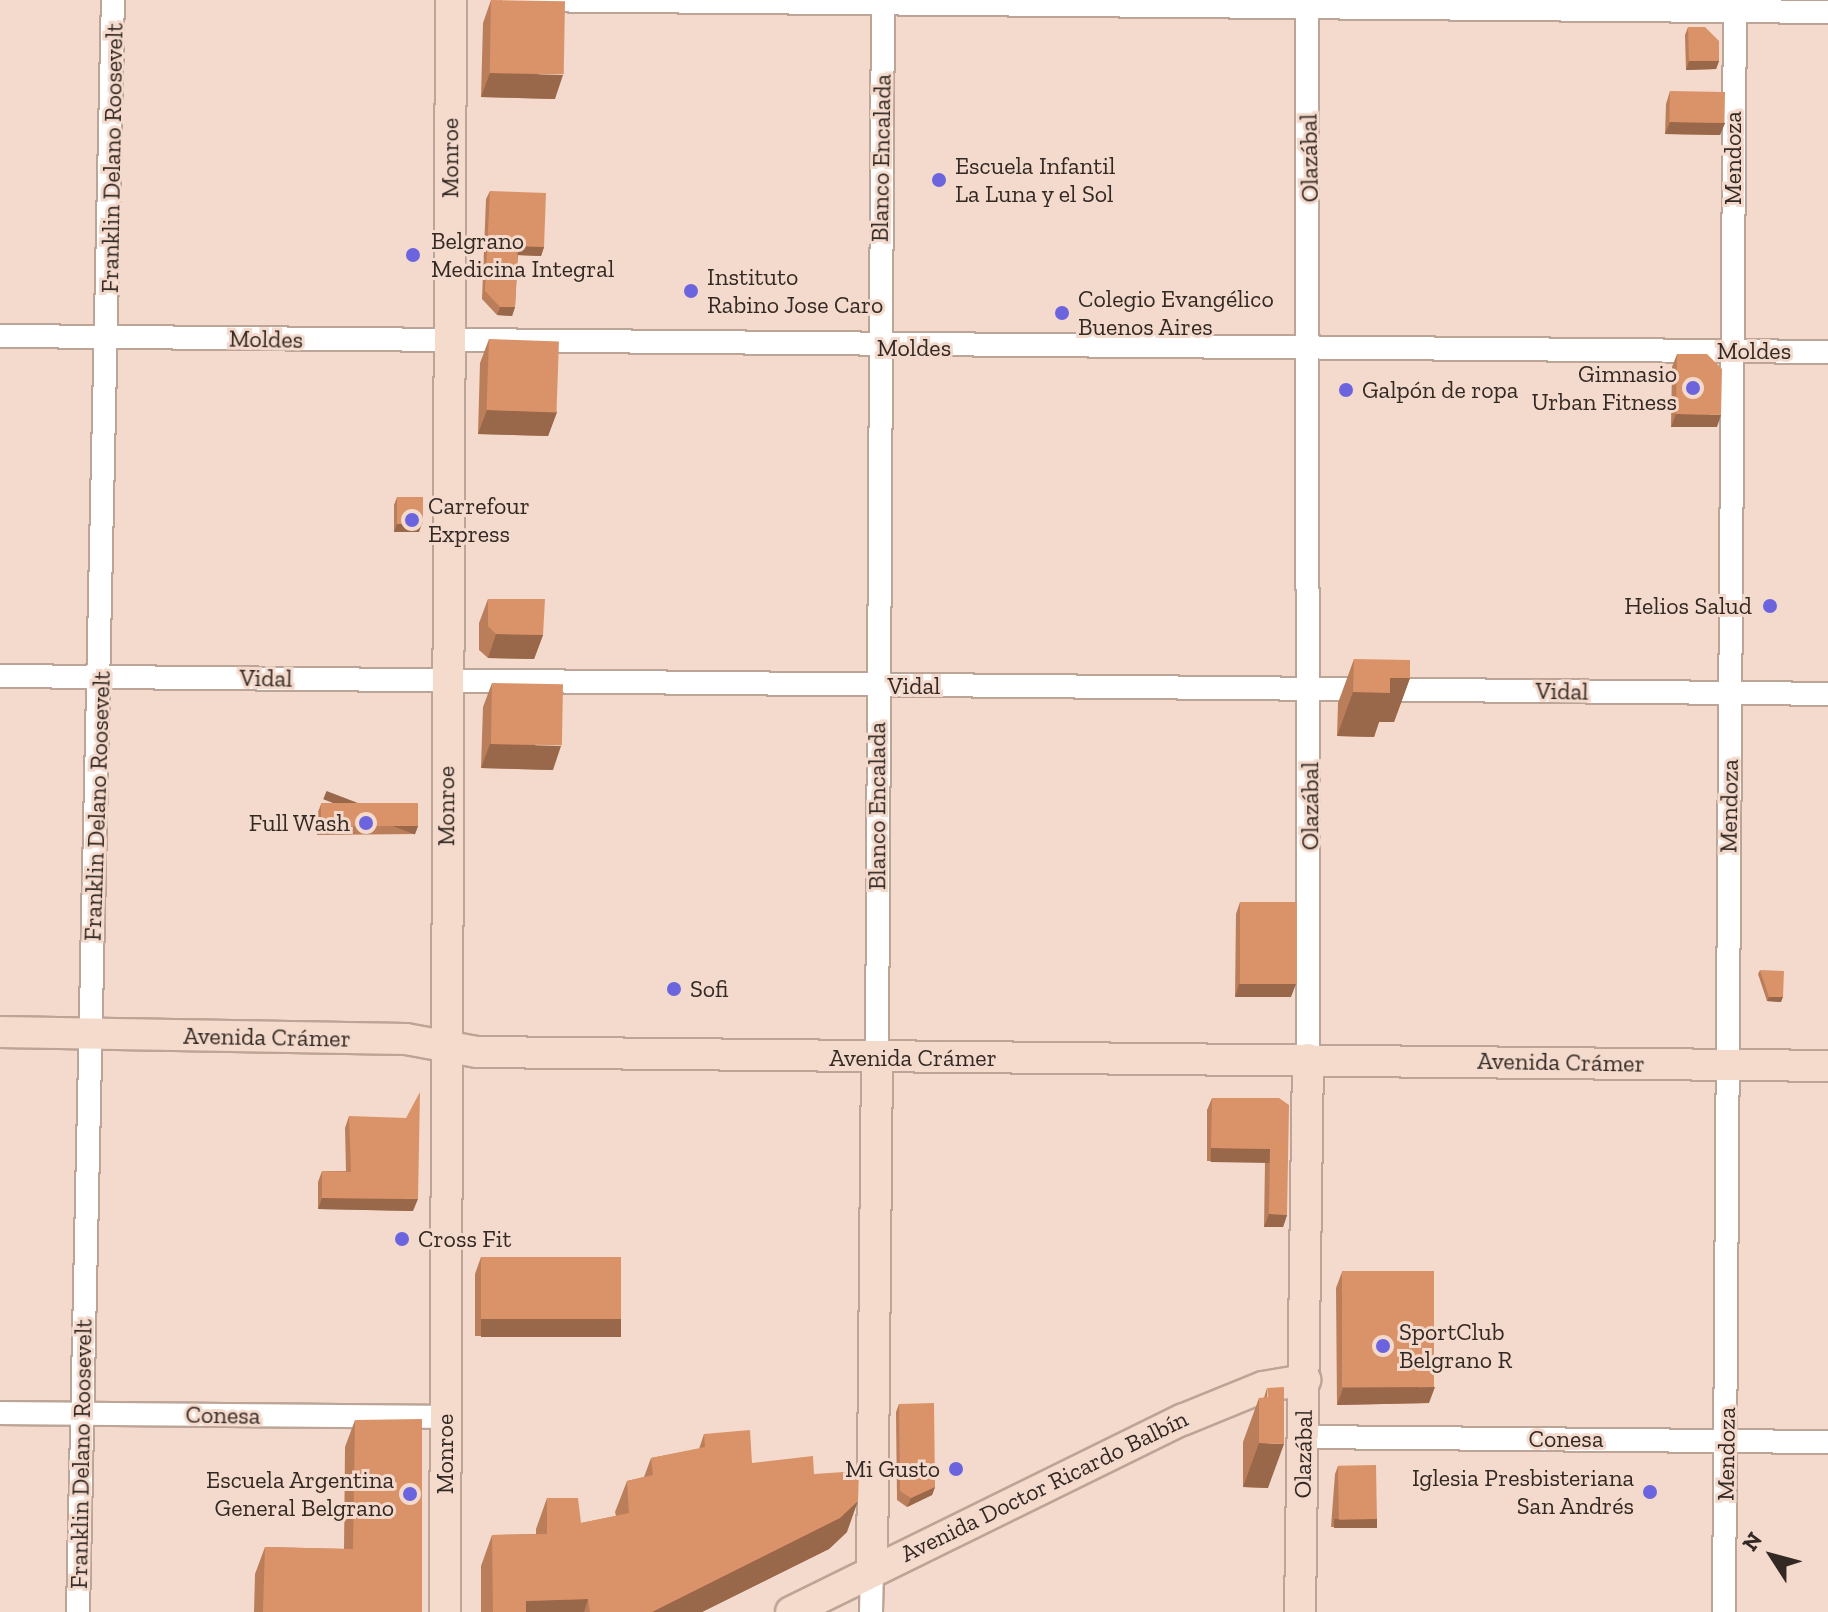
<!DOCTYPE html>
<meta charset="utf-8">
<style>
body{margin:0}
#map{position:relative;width:1828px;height:1612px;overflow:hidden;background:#f4dacc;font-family:"Zilla Slab",serif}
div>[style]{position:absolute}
.roads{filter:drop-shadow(2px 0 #bca496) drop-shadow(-2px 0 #bca496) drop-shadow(0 2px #bca496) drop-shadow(0 -2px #bca496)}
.street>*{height:22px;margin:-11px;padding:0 11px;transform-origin:11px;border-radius:11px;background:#fff}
.secondary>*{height:30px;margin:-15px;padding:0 15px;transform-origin:15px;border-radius:15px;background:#f4dbcb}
.wall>*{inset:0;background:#bb7e5a}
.shaded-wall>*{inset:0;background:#99674a;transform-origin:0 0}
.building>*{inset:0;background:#da9369;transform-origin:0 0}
.dots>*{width:22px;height:22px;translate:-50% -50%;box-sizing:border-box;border:4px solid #f4dacc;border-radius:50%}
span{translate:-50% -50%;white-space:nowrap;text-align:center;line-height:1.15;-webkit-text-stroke:6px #f4dacc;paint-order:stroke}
.street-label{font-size:24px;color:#332924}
.poi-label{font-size:24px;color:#332924}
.left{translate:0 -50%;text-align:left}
.right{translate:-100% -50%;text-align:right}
.north{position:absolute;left:1732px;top:1516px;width:80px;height:80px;-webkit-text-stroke:6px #f4dacc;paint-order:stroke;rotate:306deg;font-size:22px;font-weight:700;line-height:32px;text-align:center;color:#332924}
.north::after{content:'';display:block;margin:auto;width:28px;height:36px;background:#332924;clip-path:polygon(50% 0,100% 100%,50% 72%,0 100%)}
</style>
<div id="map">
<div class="roads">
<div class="street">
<i style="left:513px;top:0;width:1315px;rotate:0.52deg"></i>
<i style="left:1307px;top:0;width:1059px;rotate:89.95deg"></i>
<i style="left:0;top:336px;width:1828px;rotate:0.5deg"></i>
<i style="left:0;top:676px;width:1828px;rotate:0.56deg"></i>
<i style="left:877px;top:1058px;width:1058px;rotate:-89.68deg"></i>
<i style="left:0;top:1413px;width:445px;rotate:0.5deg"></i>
<i style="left:1304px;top:1437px;width:524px;rotate:0.55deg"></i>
<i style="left:78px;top:1612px;width:1612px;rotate:-88.76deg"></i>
<i style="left:871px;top:1612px;width:43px;rotate:-88.7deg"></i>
<i style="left:1724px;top:1612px;width:1612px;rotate:-89.61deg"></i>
</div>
<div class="secondary">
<i style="left:0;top:1032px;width:406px;rotate:1deg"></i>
<i style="left:406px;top:1039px;width:72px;rotate:10.4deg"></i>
<i style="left:477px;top:1052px;width:1351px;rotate:0.59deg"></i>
<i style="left:872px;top:1569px;width:511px;rotate:-89.44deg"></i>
<i style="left:445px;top:1612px;width:1612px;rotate:-89.79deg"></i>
<i style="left:791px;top:1612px;width:436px;rotate:-26.2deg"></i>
<i style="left:1182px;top:1420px;width:87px;rotate:-22.2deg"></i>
<i style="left:1263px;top:1387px;width:43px;rotate:-9.5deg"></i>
<i style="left:1300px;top:1612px;width:553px;rotate:-89.17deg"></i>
</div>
</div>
<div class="wall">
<i style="clip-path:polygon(491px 0,555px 99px,481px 97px,483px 23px)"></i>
<i style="clip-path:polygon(1688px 27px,1719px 61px,1716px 69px,1686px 70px,1685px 35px)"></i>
<i style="clip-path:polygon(1670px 91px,1725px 123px,1720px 135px,1665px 134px,1666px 104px)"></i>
<i style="clip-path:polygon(490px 191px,544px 247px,541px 256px,518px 255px,515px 307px,512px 316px,497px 315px,482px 299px,486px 199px)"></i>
<i style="clip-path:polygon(489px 339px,557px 412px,548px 436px,478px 434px,480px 363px)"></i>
<i style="clip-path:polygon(1677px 354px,1717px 427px,1671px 427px,1672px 367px)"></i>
<i style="clip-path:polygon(397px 497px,419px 532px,394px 532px,394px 505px)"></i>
<i style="clip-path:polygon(488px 599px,543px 635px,534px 659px,488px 658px,479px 650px,479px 623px)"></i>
<i style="clip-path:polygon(1354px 659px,1410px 678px,1394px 722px,1379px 722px,1374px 737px,1337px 736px,1338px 703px)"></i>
<i style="clip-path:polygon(492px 683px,553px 770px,481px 768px,483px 707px)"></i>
<i style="clip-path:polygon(321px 804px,418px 826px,415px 834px,317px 835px,318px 812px)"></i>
<i style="clip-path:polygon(1240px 902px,1291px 997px,1235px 997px,1236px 914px)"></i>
<i style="clip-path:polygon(1760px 970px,1781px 1002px,1767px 1001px,1758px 974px)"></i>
<i style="clip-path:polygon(1212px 1098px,1279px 1098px,1287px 1215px,1283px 1227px,1264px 1227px,1265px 1162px,1207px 1161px,1207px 1110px)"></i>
<i style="clip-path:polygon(349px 1116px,413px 1211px,318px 1209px,318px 1182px,322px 1171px,346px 1171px,345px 1128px)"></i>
<i style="clip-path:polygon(481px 1257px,621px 1320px,615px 1336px,475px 1336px,475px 1274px)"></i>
<i style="clip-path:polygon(1342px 1272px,1429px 1403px,1337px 1405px,1336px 1288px)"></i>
<i style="clip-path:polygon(1267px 1388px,1268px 1488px,1243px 1487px,1243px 1442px,1259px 1398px,1264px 1398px)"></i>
<i style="clip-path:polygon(899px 1404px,935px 1487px,932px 1495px,907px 1507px,897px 1500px,896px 1412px)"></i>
<i style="clip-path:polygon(355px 1420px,422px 1612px,254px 1612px,255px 1574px,265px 1547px,344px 1549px,345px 1447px)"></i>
<i style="clip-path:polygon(704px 1434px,752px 1463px,814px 1474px,847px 1532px,829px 1549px,702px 1612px,481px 1612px,481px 1566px,492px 1535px,536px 1534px,536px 1529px,547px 1498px,581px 1523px,616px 1516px,615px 1512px,627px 1481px,644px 1477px,651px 1458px,699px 1449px)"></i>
<i style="clip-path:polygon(1338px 1466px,1377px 1519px,1374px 1527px,1331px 1527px,1335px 1474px)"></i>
</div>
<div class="shaded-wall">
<i style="clip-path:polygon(1689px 61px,1719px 61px,1716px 69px,1686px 70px)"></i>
<i style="clip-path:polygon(490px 73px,563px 75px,555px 99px,481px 97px)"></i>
<i style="clip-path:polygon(1670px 122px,1725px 123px,1720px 135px,1665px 134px)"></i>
<i style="clip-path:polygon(518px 246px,544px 247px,541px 256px,515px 255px)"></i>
<i style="clip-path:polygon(500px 307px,515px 307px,512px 316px,497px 315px)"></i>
<i style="clip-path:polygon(487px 410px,557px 412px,548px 436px,478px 434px)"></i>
<i style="clip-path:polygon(1676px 414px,1721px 415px,1717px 427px,1671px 427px)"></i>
<i style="clip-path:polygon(397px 524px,422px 524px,419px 532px,394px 532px)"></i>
<i style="clip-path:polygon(496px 634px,543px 635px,534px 659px,488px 658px)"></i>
<i style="clip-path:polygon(1390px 678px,1410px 678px,1394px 722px,1379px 722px,1374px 737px,1337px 736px,1353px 692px)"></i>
<i style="clip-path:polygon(490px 744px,561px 746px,553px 770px,481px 768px)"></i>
<i style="left:418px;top:826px;width:9px;height:98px;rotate:111deg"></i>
<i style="clip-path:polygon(1239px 984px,1296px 984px,1291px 997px,1235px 997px)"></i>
<i style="clip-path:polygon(1769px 997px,1783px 997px,1781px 1002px,1767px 1001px)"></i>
<i style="left:1211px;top:1148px;width:59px;height:14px;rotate:1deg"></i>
<i style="clip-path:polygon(322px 1198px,418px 1199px,413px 1211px,318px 1209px)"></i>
<i style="clip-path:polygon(1269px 1214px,1287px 1215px,1283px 1227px,1264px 1227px)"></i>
<i style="left:481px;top:1319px;width:140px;height:18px"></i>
<i style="clip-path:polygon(1435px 1387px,1429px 1403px,1337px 1405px,1343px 1388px)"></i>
<i style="clip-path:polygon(1259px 1443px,1284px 1444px,1268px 1488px,1243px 1487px)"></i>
<i style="clip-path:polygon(935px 1487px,932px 1495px,907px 1507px,911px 1498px)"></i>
<i style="clip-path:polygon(858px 1501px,847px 1532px,829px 1549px,702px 1612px,652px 1612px)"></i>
<i style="left:1334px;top:1519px;width:43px;height:9px"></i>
<i style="clip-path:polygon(588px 1599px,584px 1612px,522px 1612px,526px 1601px)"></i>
</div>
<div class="building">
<i style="left:491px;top:0;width:74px;height:73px;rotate:1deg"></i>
<i style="clip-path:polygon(1688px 27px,1705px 27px,1719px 41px,1719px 61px,1689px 61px)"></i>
<i style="left:1670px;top:91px;width:55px;height:31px;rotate:1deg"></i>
<i style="clip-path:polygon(490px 191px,546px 193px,544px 247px,518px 246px,515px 307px,500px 307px,485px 291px)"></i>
<i style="left:489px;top:339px;width:70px;height:71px;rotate:2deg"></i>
<i style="clip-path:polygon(1677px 354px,1707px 354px,1722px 369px,1721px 415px,1676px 414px)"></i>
<i style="left:397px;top:497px;width:26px;height:27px"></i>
<i style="clip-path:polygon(488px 599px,545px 599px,543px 635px,496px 634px,488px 626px)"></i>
<i style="clip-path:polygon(1354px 659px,1410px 660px,1410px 678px,1390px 678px,1390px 693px,1353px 692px)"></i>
<i style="left:492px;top:683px;width:71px;height:61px;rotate:1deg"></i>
<i style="left:418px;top:803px;width:23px;height:97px;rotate:90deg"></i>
<i style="left:1240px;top:902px;width:57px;height:82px"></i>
<i style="clip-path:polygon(1760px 970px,1784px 971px,1783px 997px,1769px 997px)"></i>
<i style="clip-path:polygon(420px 1092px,418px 1199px,322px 1198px,322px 1171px,351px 1172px,349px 1116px,406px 1118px)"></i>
<i style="clip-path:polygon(1212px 1098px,1279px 1098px,1289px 1105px,1287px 1215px,1269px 1214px,1270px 1149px,1211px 1148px)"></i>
<i style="left:481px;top:1257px;width:140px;height:62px"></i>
<i style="left:1434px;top:1271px;width:116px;height:92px;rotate:90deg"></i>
<i style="clip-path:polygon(1284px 1387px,1284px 1444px,1259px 1443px,1259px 1398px,1268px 1397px,1267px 1388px)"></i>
<i style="clip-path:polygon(934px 1403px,935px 1487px,911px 1498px,900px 1491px,899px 1404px)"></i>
<i style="clip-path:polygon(422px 1419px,422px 1612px,263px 1612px,265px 1547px,353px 1549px,355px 1420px)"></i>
<i style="clip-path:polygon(750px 1430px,752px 1463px,813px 1456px,814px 1474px,859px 1471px,858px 1501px,840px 1518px,652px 1612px,590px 1612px,588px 1599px,526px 1601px,526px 1612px,493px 1612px,492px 1535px,547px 1534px,547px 1498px,578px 1498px,581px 1523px,629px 1513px,627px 1481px,653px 1475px,651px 1458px,705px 1447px,704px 1434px)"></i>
<i style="left:1376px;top:1465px;width:54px;height:38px;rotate:89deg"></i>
</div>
<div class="dots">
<i style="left:939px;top:180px;background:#6b64de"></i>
<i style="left:413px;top:255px;background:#6b64de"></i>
<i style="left:691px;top:291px;background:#6b64de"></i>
<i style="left:1062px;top:313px;background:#6b64de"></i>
<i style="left:1693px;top:388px;background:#6b64de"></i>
<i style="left:1346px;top:390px;background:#6b64de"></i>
<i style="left:412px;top:520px;background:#6b64de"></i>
<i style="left:1770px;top:606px;background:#6b64de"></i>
<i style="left:366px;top:823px;background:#6b64de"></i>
<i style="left:674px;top:989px;background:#6b64de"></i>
<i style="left:402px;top:1239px;background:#6b64de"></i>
<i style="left:1383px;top:1346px;background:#6b64de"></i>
<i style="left:956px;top:1469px;background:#6b64de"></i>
<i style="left:1650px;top:1492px;background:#6b64de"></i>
<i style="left:410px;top:1494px;background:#6b64de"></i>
</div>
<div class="street-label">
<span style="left:112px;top:158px;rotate:-89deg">Franklin Delano Roosevelt</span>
<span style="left:450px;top:158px;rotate:-90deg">Monroe</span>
<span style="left:881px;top:158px;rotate:-89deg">Blanco Encalada</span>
<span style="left:1309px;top:158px;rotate:-91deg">Olazábal</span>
<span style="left:1733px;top:158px;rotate:-90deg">Mendoza</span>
<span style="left:266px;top:339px;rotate:1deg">Moldes</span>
<span style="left:914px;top:348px">Moldes</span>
<span style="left:1754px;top:351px">Moldes</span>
<span style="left:266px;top:678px;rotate:1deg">Vidal</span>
<span style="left:914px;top:686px">Vidal</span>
<span style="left:1562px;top:691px;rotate:1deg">Vidal</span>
<span style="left:97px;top:806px;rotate:-88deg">Franklin Delano Roosevelt</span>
<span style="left:446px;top:806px;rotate:-90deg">Monroe</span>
<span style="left:877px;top:806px;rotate:-90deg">Blanco Encalada</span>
<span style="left:1310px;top:806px;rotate:-90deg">Olazábal</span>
<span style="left:1729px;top:806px;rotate:-89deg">Mendoza</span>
<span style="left:267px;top:1037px;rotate:1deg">Avenida Crámer</span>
<span style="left:913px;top:1058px">Avenida Crámer</span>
<span style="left:1561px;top:1062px;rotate:1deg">Avenida Crámer</span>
<span style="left:223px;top:1415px;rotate:1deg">Conesa</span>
<span style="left:1566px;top:1439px">Conesa</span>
<span style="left:81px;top:1454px;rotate:-89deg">Franklin Delano Roosevelt</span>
<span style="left:445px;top:1454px;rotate:-90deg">Monroe</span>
<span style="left:1303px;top:1454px;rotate:-89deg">Olazábal</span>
<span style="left:1726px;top:1454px;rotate:-89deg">Mendoza</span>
<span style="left:1044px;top:1486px;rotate:-26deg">Avenida Doctor Ricardo Balbín</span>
</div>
<div class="poi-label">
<span class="left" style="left:955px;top:180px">Escuela Infantil<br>La Luna y el Sol</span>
<span class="left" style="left:431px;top:255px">Belgrano<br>Medicina Integral</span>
<span class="left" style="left:707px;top:291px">Instituto<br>Rabino Jose Caro</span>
<span class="left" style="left:1078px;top:313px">Colegio Evangélico<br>Buenos Aires</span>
<span class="right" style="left:1677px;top:388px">Gimnasio<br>Urban Fitness</span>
<span class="left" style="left:1362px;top:390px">Galpón de ropa</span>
<span class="left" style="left:428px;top:520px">Carrefour<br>Express</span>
<span class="right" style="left:1752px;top:606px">Helios Salud</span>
<span class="right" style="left:350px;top:823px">Full Wash</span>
<span class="left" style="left:690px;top:989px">Sofi</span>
<span class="left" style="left:418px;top:1239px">Cross Fit</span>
<span class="left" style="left:1399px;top:1346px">SportClub<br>Belgrano R</span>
<span class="right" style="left:940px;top:1469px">Mi Gusto</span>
<span class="right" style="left:1634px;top:1492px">Iglesia Presbisteriana<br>San Andrés</span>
<span class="right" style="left:394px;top:1494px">Escuela Argentina<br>General Belgrano</span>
</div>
<div class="north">N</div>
</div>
